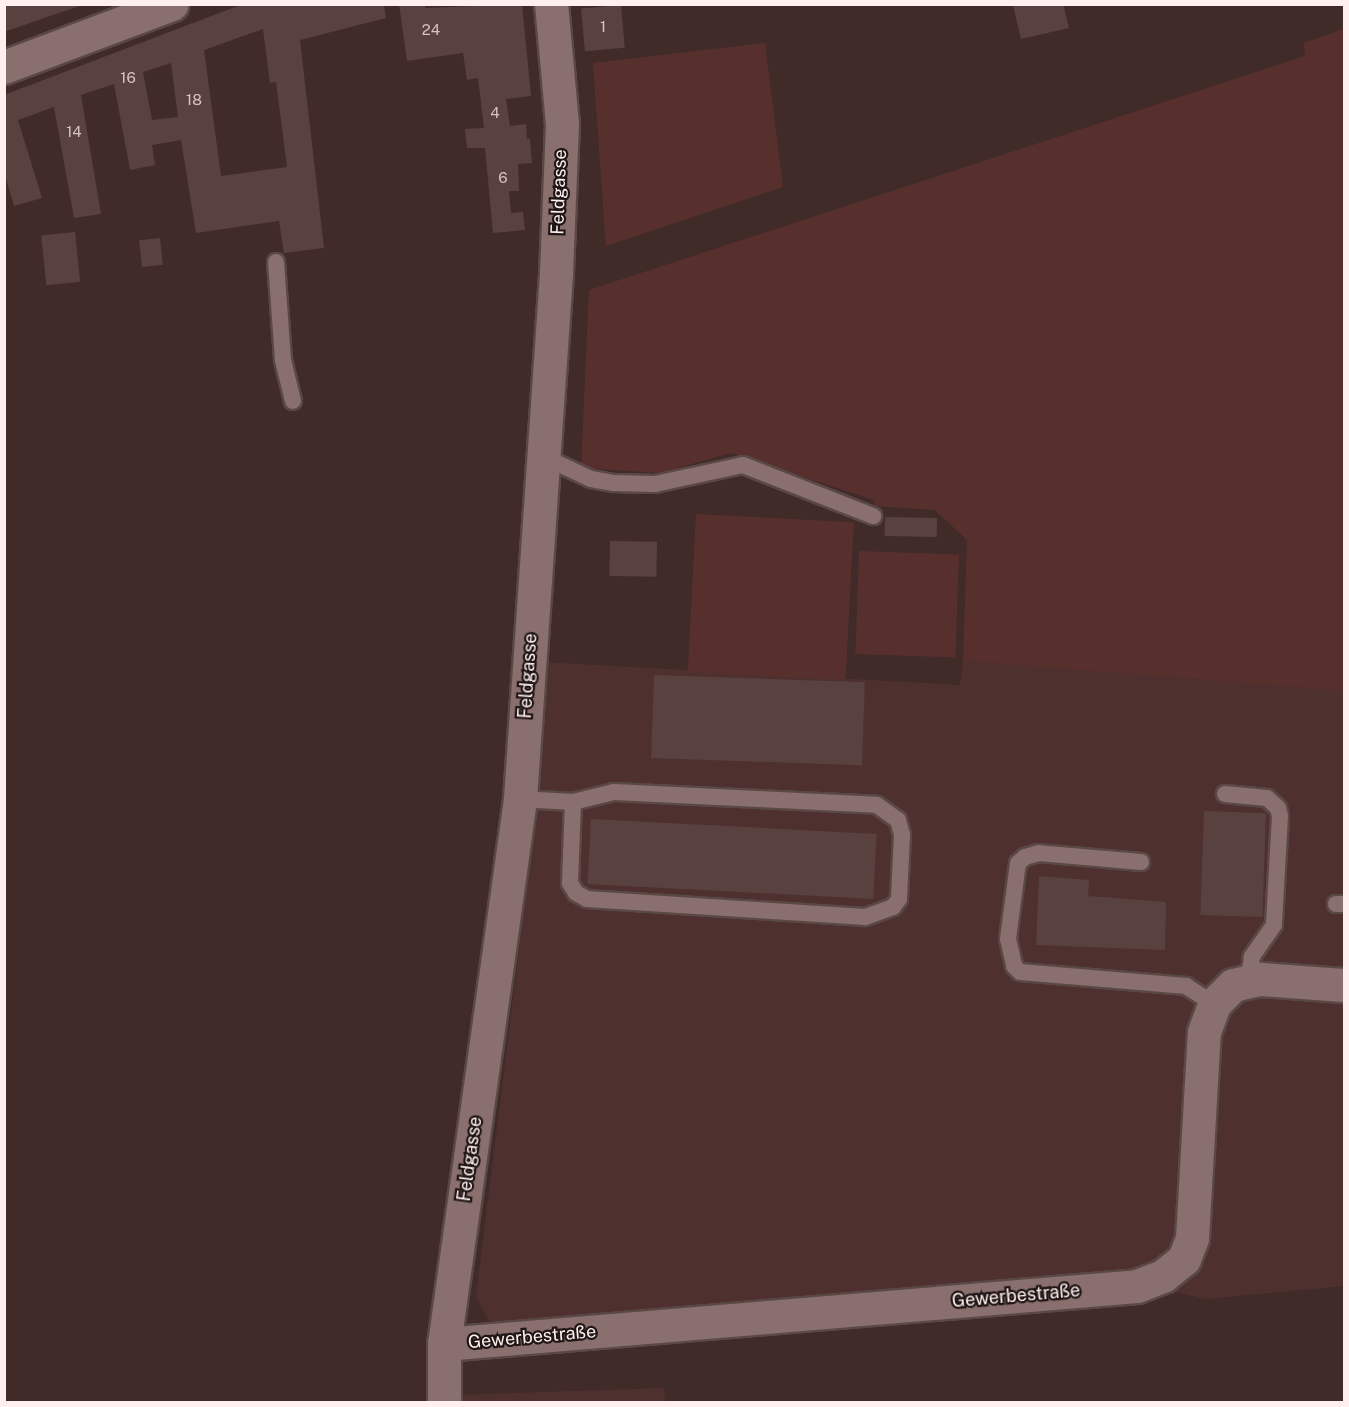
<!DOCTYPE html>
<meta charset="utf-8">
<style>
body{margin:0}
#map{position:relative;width:1349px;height:1407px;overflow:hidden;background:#402b29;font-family:"Public Sans",sans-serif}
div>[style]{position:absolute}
.built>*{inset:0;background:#4e312f}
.green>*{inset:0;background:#57302e;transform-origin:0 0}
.building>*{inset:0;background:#594140;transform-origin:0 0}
.roads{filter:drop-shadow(2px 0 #5a4847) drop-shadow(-2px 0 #5a4847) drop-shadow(0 2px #5a4847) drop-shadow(0 -2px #5a4847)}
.service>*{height:16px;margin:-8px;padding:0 8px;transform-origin:8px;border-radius:8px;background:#896f6d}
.minor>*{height:33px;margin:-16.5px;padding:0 16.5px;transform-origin:16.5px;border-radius:16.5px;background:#896f6d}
.secondary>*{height:33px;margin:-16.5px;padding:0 16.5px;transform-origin:16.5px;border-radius:16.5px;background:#896f6d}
span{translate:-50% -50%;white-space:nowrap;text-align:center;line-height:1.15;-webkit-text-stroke:4.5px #201615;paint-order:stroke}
.number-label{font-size:15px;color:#d6c4c3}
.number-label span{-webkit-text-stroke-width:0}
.street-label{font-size:18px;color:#fff0ef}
.frame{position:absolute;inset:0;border:6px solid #fff0ef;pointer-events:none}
</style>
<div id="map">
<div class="built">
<i style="clip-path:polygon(963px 661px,1344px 691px,1344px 1286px,1207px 1299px,1092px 1274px,492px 1326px,476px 1297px,526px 893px,542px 662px,960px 685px)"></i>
<i style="clip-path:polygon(664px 1388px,665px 1402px,459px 1402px,459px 1395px)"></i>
</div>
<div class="green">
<i style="clip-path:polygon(1344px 29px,1344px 691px,963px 661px,967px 540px,935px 510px,874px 506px,874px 500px,731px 453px,660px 473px,581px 468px,589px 290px,1305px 56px,1304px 43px)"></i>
<i style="clip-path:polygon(765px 43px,783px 187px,606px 246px,593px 63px)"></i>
<i style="left:696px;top:514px;width:158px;height:158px;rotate:3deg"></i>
<i style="left:859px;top:551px;width:100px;height:103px;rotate:2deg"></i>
</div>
<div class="building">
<i style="clip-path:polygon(4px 4px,82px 4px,82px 5px,4px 32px)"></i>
<i style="clip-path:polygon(evenodd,243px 4px,384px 4px,386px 18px,300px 40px,324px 248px,284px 253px,279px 221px,196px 233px,181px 140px,152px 145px,155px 165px,130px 170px,114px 84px,81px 95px,101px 214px,74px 218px,54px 107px,18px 120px,42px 198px,14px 206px,4px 172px,4px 95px,243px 4px,263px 29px,270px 83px,276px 82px,287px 167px,221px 176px,204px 50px,263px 29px,243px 4px,171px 63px,178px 117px,152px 120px,143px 72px,171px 63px)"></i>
<i style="clip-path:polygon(399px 4px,425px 4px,425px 8px,522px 4px,531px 96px,506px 99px,510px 126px,526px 124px,527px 139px,530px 139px,532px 163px,518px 164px,519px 191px,509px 191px,511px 213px,523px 212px,525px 230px,493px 233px,485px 148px,467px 148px,465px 129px,484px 128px,478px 78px,467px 80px,463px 53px,407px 61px)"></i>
<i style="clip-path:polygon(1063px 4px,1069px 28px,1021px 39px,1013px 5px)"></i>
<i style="left:621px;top:5px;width:43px;height:40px;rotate:85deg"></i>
<i style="left:75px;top:232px;width:50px;height:34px;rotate:84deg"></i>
<i style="left:160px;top:238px;width:27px;height:21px;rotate:84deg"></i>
<i style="left:885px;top:517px;width:52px;height:19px;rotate:1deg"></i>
<i style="left:610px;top:541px;width:47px;height:35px;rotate:1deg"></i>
<i style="left:654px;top:675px;width:211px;height:83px;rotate:2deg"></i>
<i style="left:1204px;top:811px;width:62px;height:104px;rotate:2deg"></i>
<i style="left:591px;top:819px;width:286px;height:65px;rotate:3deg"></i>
<i style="clip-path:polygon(1039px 876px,1089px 880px,1088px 896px,1166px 902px,1165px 950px,1036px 945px)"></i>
</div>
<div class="roads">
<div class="service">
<i style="left:276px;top:262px;width:98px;rotate:85.9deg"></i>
<i style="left:283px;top:360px;width:42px;rotate:76.3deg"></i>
<i style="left:542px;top:456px;width:54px;rotate:25.1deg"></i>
<i style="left:591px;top:479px;width:22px;rotate:10deg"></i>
<i style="left:613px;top:483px;width:42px;rotate:1.4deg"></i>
<i style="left:655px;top:484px;width:90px;rotate:-12.2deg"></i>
<i style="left:743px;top:465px;width:140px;rotate:21.4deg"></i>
<i style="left:1225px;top:794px;width:42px;rotate:5.4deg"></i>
<i style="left:1267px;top:798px;width:15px;rotate:42deg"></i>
<i style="left:1278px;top:808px;width:8px;rotate:76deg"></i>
<i style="left:1280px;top:816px;width:109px;rotate:93.2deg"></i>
<i style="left:1274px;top:925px;width:39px;rotate:125deg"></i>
<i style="left:1252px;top:957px;width:25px;rotate:99deg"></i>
<i style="left:520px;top:799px;width:53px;rotate:3.2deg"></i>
<i style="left:573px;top:802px;width:42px;rotate:-13.7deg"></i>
<i style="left:614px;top:792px;width:263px;rotate:2.8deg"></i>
<i style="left:877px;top:805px;width:26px;rotate:36deg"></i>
<i style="left:898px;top:820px;width:16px;rotate:75deg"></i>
<i style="left:902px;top:835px;width:64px;rotate:92.7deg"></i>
<i style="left:899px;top:899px;width:10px;rotate:127deg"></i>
<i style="left:893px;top:907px;width:30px;rotate:160deg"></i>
<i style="left:865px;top:917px;width:279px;rotate:-176.3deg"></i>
<i style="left:587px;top:899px;width:13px;rotate:-151deg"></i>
<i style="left:576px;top:893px;width:12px;rotate:-121deg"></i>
<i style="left:570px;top:883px;width:81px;rotate:-87.9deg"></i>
<i style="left:1141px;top:862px;width:102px;rotate:-175deg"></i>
<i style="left:1039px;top:853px;width:15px;rotate:164deg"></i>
<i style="left:1025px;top:857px;width:9px;rotate:139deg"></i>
<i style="left:1018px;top:863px;width:77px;rotate:97.5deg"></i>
<i style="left:1008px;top:939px;width:28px;rotate:77deg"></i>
<i style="left:1014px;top:966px;width:8px;rotate:45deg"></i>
<i style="left:1020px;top:972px;width:167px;rotate:4.8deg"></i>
<i style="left:1186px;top:986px;width:33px;rotate:33deg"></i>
<i style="left:1336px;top:904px;width:8px"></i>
</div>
<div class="minor">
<i style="left:444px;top:1344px;width:695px;rotate:-4.78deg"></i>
<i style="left:1137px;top:1286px;width:28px;rotate:-21deg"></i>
<i style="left:1163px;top:1276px;width:27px;rotate:-39deg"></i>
<i style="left:1184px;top:1259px;width:22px;rotate:-69deg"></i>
<i style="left:1192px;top:1238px;width:206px;rotate:-86.7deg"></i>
<i style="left:1204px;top:1032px;width:30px;rotate:-70deg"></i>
<i style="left:1214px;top:1004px;width:27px;rotate:-45deg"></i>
<i style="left:1233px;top:985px;width:28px;rotate:-13deg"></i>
<i style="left:1260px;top:979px;width:84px;rotate:4.1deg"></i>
<i style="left:444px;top:1402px;width:58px;rotate:-90deg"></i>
<i style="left:444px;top:1344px;width:550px;rotate:-82.06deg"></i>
<i style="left:520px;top:799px;width:527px;rotate:-86.08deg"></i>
<i style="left:556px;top:273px;width:149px;rotate:-87.7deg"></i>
<i style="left:562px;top:124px;width:121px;rotate:-95.2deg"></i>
</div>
<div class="secondary">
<i style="left:4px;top:67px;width:179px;rotate:-20.6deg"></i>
</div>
</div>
<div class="number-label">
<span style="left:603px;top:27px">1</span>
<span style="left:431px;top:30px">24</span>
<span style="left:128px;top:78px">16</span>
<span style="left:194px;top:100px">18</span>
<span style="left:495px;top:113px">4</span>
<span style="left:74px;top:132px">14</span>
<span style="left:503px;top:178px">6</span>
</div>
<div class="street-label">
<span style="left:559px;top:192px;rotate:-88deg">Feldgasse</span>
<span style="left:528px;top:676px;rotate:-86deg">Feldgasse</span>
<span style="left:470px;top:1159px;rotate:-82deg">Feldgasse</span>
<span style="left:1016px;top:1296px;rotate:-5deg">Gewerbestraße</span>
<span style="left:532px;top:1337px;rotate:-5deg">Gewerbestraße</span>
</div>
<div class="frame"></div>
</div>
